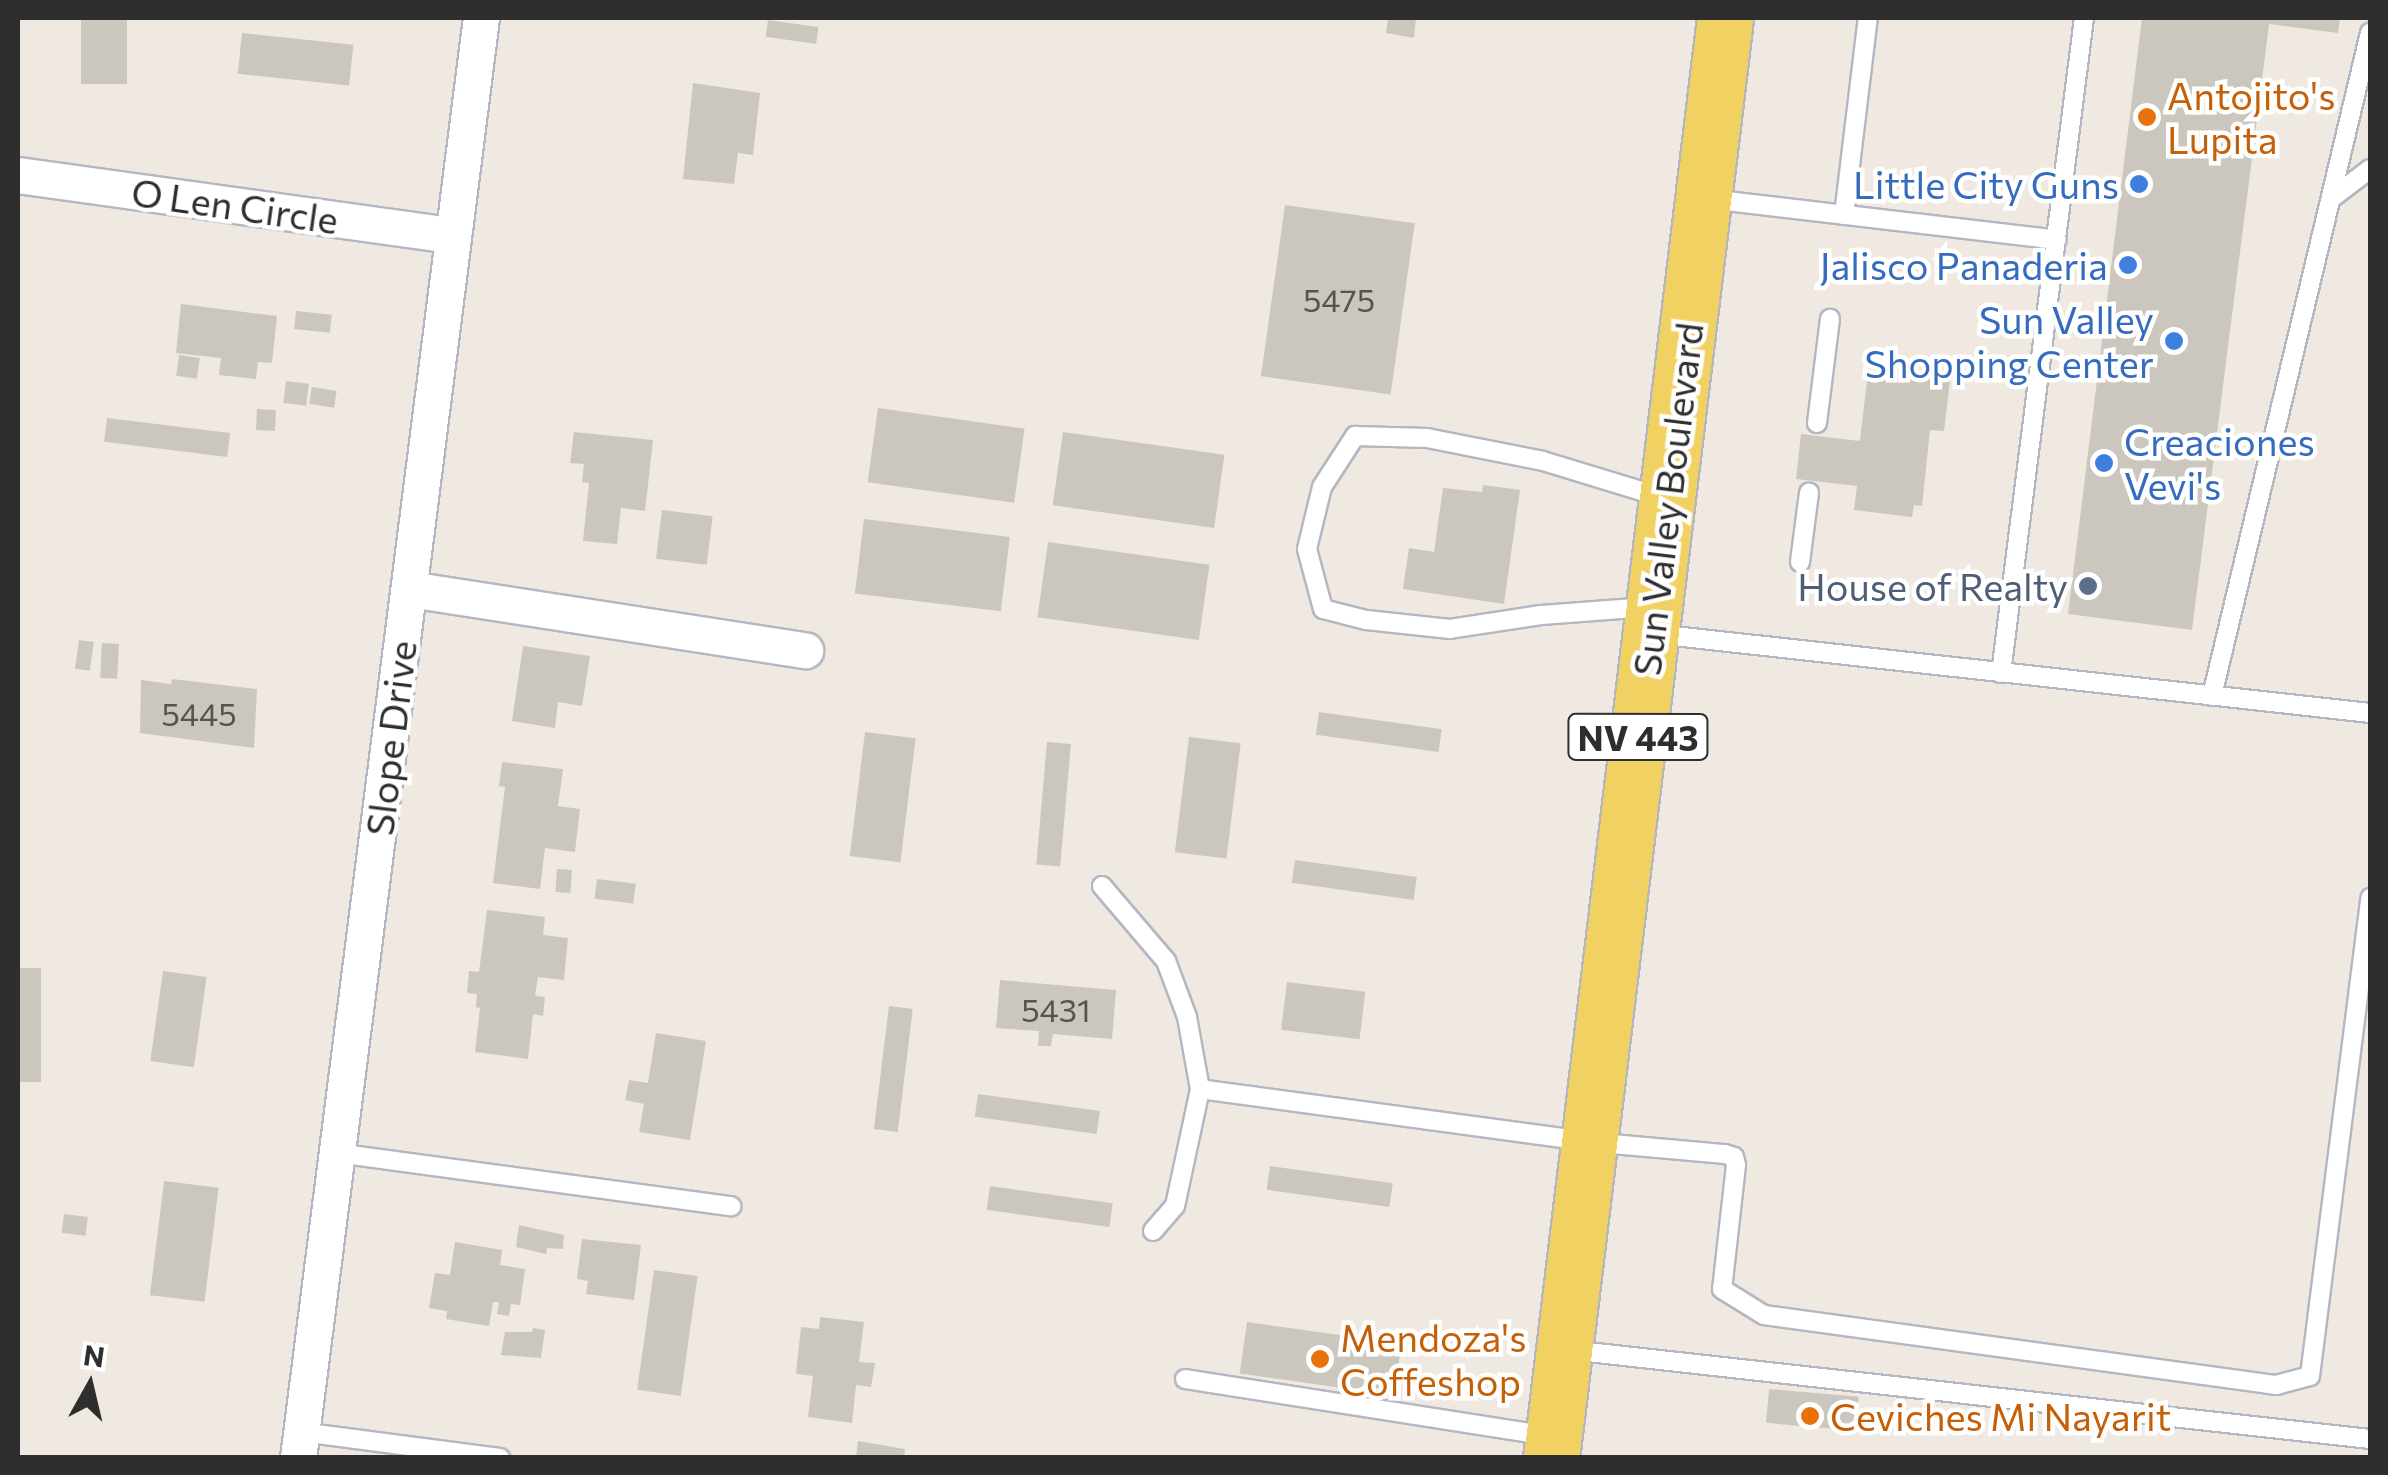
<!DOCTYPE html>
<style>
body{margin:0}
#map{position:relative;width:2388px;height:1475px;overflow:hidden;background:#efe9e1;font-family:Commissioner,sans-serif}
div>[style]{position:absolute}
.building>*{inset:0;background:#cbc7bf;transform-origin:0 0}
.roads{filter:drop-shadow(2px 0 #b4b7c1) drop-shadow(-2px 0 #b4b7c1) drop-shadow(0 2px #b4b7c1) drop-shadow(0 -2px #b4b7c1)}
.service>*{height:18px;margin:-9px;padding:0 9px;transform-origin:9px;border-radius:9px;background:#fff}
.minor>*{height:35px;margin:-17.5px;padding:0 17.5px;transform-origin:17.5px;border-radius:17.5px;background:#fff}
.primary>*{height:55px;margin:-27.5px;padding:0 27.5px;transform-origin:27.5px;border-radius:27.5px;background:#f2d163}
.dots>*{width:28px;height:28px;translate:-50% -50%;box-sizing:border-box;border:5px solid #fff;border-radius:50%}
span{translate:-50% -50%;white-space:nowrap;text-align:center;line-height:1.15;-webkit-text-stroke:9px #fff;paint-order:stroke}
.number-label{font-size:32px;color:#555452}
.number-label span{-webkit-text-stroke-width:0}
.shield-label span{padding:2px 8px;background:#fff;border:2px solid;border-radius:8px;-webkit-text-stroke-width:0}
.shield-label{font-size:35px;color:#2e2e2e;font-weight:700}
.food-label{font-size:38px;color:#c56008}
.left{translate:0 -50%;text-align:left}
.shop-label{font-size:38px;color:#366cbe}
.right{translate:-100% -50%;text-align:right}
.street-label{font-size:38px;color:#2e2e2e}
.service-label{font-size:38px;color:#4e5e75}
.frame{position:absolute;inset:0;border:20px solid #2e2e2e;pointer-events:none}
.north{position:absolute;left:40px;top:1335px;width:100px;height:100px;-webkit-text-stroke:8px #fff;paint-order:stroke;rotate:8deg;font-size:28px;font-weight:700;line-height:40px;text-align:center;color:#2e2e2e}
.north::after{content:'';display:block;margin:auto;width:35px;height:45px;background:#2e2e2e;clip-path:polygon(50% 0,100% 100%,50% 72%,0 100%)}
</style>
<div id="map">
<div class="building">
<i style="left:81px;top:18px;width:46px;height:66px"></i>
<i style="clip-path:polygon(1388px 18px,1416px 18px,1414px 38px,1386px 33px)"></i>
<i style="clip-path:polygon(2142px 18px,2340px 18px,2338px 33px,2269px 24px,2192px 630px,2068px 614px)"></i>
<i style="left:768px;top:20px;width:51px;height:17px;rotate:8deg"></i>
<i style="left:242px;top:33px;width:112px;height:41px;rotate:6deg"></i>
<i style="clip-path:polygon(693px 83px,760px 93px,753px 155px,738px 153px,734px 184px,683px 179px)"></i>
<i style="left:1285px;top:205px;width:131px;height:173px;rotate:8deg"></i>
<i style="clip-path:polygon(181px 304px,277px 316px,272px 363px,258px 362px,256px 379px,219px 375px,221px 358px,176px 353px)"></i>
<i style="left:296px;top:311px;width:36px;height:18px;rotate:6deg"></i>
<i style="left:179px;top:355px;width:21px;height:21px;rotate:8deg"></i>
<i style="clip-path:polygon(1869px 363px,1915px 368px,1914px 376px,1950px 380px,1944px 431px,1930px 430px,1922px 506px,1914px 505px,1912px 517px,1854px 510px,1857px 486px,1796px 479px,1801px 434px,1860px 441px)"></i>
<i style="left:286px;top:381px;width:23px;height:22px;rotate:7deg"></i>
<i style="left:312px;top:387px;width:25px;height:17px;rotate:9deg"></i>
<i style="left:878px;top:408px;width:148px;height:75px;rotate:8deg"></i>
<i style="left:257px;top:409px;width:19px;height:21px;rotate:3deg"></i>
<i style="left:107px;top:418px;width:124px;height:24px;rotate:7deg"></i>
<i style="clip-path:polygon(574px 432px,653px 440px,645px 511px,621px 508px,617px 544px,583px 541px,589px 483px,582px 482px,584px 464px,570px 463px)"></i>
<i style="left:1063px;top:432px;width:163px;height:74px;rotate:8deg"></i>
<i style="clip-path:polygon(1483px 485px,1520px 490px,1504px 604px,1403px 589px,1409px 548px,1434px 552px,1443px 488px,1482px 492px)"></i>
<i style="left:662px;top:510px;width:51px;height:49px;rotate:7deg"></i>
<i style="left:864px;top:519px;width:147px;height:75px;rotate:7deg"></i>
<i style="left:1048px;top:542px;width:163px;height:76px;rotate:8deg"></i>
<i style="left:79px;top:640px;width:15px;height:29px;rotate:8deg"></i>
<i style="left:102px;top:643px;width:17px;height:35px;rotate:3deg"></i>
<i style="clip-path:polygon(523px 646px,590px 656px,582px 706px,558px 702px,555px 728px,512px 721px)"></i>
<i style="clip-path:polygon(172px 679px,257px 689px,254px 748px,140px 733px,141px 680px,171px 684px)"></i>
<i style="left:1319px;top:712px;width:124px;height:23px;rotate:8deg"></i>
<i style="left:865px;top:732px;width:51px;height:125px;rotate:7deg"></i>
<i style="left:1189px;top:737px;width:52px;height:116px;rotate:7deg"></i>
<i style="left:1047px;top:742px;width:24px;height:123px;rotate:5deg"></i>
<i style="clip-path:polygon(502px 762px,563px 769px,558px 806px,580px 809px,575px 852px,545px 848px,540px 889px,493px 883px,505px 787px,499px 786px)"></i>
<i style="left:1295px;top:860px;width:123px;height:23px;rotate:8deg"></i>
<i style="left:557px;top:869px;width:15px;height:23px;rotate:4deg"></i>
<i style="left:597px;top:879px;width:39px;height:20px;rotate:7deg"></i>
<i style="clip-path:polygon(487px 910px,545px 917px,543px 935px,568px 938px,564px 980px,538px 977px,535px 996px,545px 997px,543px 1016px,533px 1014px,528px 1059px,475px 1052px,480px 1008px,476px 1007px,477px 994px,467px 993px,469px 971px,479px 972px)"></i>
<i style="left:18px;top:968px;width:23px;height:114px"></i>
<i style="left:163px;top:971px;width:44px;height:91px;rotate:8deg"></i>
<i style="clip-path:polygon(1000px 980px,1116px 990px,1112px 1039px,1053px 1034px,1051px 1046px,1038px 1046px,1039px 1031px,996px 1028px)"></i>
<i style="left:1287px;top:982px;width:79px;height:48px;rotate:7deg"></i>
<i style="left:889px;top:1006px;width:24px;height:124px;rotate:7deg"></i>
<i style="clip-path:polygon(656px 1033px,706px 1041px,690px 1140px,639px 1132px,644px 1104px,625px 1100px,629px 1080px,648px 1083px)"></i>
<i style="left:978px;top:1094px;width:123px;height:23px;rotate:8deg"></i>
<i style="left:1270px;top:1166px;width:124px;height:24px;rotate:8deg"></i>
<i style="left:164px;top:1181px;width:55px;height:115px;rotate:7deg"></i>
<i style="left:990px;top:1186px;width:124px;height:24px;rotate:8deg"></i>
<i style="left:64px;top:1214px;width:24px;height:19px;rotate:7deg"></i>
<i style="clip-path:polygon(519px 1225px,564px 1235px,563px 1249px,547px 1248px,546px 1254px,516px 1247px)"></i>
<i style="clip-path:polygon(582px 1239px,641px 1245px,634px 1300px,586px 1294px,588px 1281px,577px 1279px)"></i>
<i style="clip-path:polygon(455px 1242px,502px 1250px,500px 1265px,525px 1269px,520px 1305px,511px 1304px,509px 1316px,497px 1314px,499px 1302px,493px 1302px,489px 1326px,446px 1319px,447px 1311px,429px 1308px,435px 1273px,450px 1275px)"></i>
<i style="left:654px;top:1270px;width:44px;height:121px;rotate:8deg"></i>
<i style="clip-path:polygon(820px 1317px,864px 1322px,859px 1362px,875px 1363px,871px 1387px,856px 1385px,852px 1423px,808px 1417px,813px 1376px,796px 1374px,801px 1327px,819px 1329px)"></i>
<i style="left:1247px;top:1322px;width:156px;height:52px;rotate:8deg"></i>
<i style="clip-path:polygon(533px 1328px,545px 1330px,541px 1358px,501px 1355px,505px 1332px,532px 1332px)"></i>
<i style="left:1769px;top:1389px;width:90px;height:34px;rotate:5deg"></i>
<i style="clip-path:polygon(858px 1441px,905px 1449px,904px 1458px,856px 1458px)"></i>
</div>
<div class="roads">
<div class="service">
<i style="left:2332px;top:198px;width:48px;rotate:-37.3deg"></i>
<i style="left:1710px;top:199px;width:349px;rotate:6.7deg"></i>
<i style="left:1844px;top:215px;width:198px;rotate:-83.1deg"></i>
<i style="left:1817px;top:423px;width:105px;rotate:-82.9deg"></i>
<i style="left:1800px;top:562px;width:70px;rotate:-82.6deg"></i>
<i style="left:1648px;top:607px;width:107px;rotate:175.7deg"></i>
<i style="left:1541px;top:615px;width:92px;rotate:171.3deg"></i>
<i style="left:1450px;top:629px;width:84px;rotate:-173.9deg"></i>
<i style="left:1366px;top:620px;width:44px;rotate:-165.7deg"></i>
<i style="left:1323px;top:609px;width:62px;rotate:-104.9deg"></i>
<i style="left:1307px;top:549px;width:64px;rotate:-76.4deg"></i>
<i style="left:1322px;top:487px;width:61px;rotate:-57.1deg"></i>
<i style="left:1355px;top:436px;width:72px;rotate:1.6deg"></i>
<i style="left:1427px;top:438px;width:118px;rotate:11.2deg"></i>
<i style="left:1543px;top:461px;width:123px;rotate:17deg"></i>
<i style="left:1656px;top:634px;width:718px;rotate:6.31deg"></i>
<i style="left:2001px;top:673px;width:660px;rotate:-82.78deg"></i>
<i style="left:2212px;top:696px;width:682px;rotate:-76.6deg"></i>
<i style="left:1102px;top:886px;width:99px;rotate:49.5deg"></i>
<i style="left:1166px;top:961px;width:60px;rotate:69.4deg"></i>
<i style="left:1187px;top:1017px;width:73px;rotate:79.8deg"></i>
<i style="left:1200px;top:1089px;width:394px;rotate:7.7deg"></i>
<i style="left:1590px;top:1142px;width:136px;rotate:5.1deg"></i>
<i style="left:1725px;top:1154px;width:9px;rotate:18deg"></i>
<i style="left:1734px;top:1157px;width:8px;rotate:76deg"></i>
<i style="left:1736px;top:1165px;width:125px;rotate:96.4deg"></i>
<i style="left:1722px;top:1289px;width:49px;rotate:31.8deg"></i>
<i style="left:1764px;top:1315px;width:517px;rotate:7.79deg"></i>
<i style="left:2276px;top:1385px;width:35px;rotate:-15deg"></i>
<i style="left:2310px;top:1376px;width:482px;rotate:-82.8deg"></i>
<i style="left:337px;top:1153px;width:398px;rotate:7.7deg"></i>
<i style="left:1153px;top:1231px;width:33px;rotate:-49deg"></i>
<i style="left:1175px;top:1206px;width:120px;rotate:-77.9deg"></i>
<i style="left:1570px;top:1350px;width:805px;rotate:6.35deg"></i>
<i style="left:1185px;top:1379px;width:367px;rotate:8.9deg"></i>
<i style="left:302px;top:1432px;width:200px;rotate:7.5deg"></i>
</div>
<div class="minor">
<i style="left:18px;top:175px;width:439px;rotate:7.9deg"></i>
<i style="left:409px;top:589px;width:401px;rotate:8.8deg"></i>
<i style="left:298px;top:1458px;width:1452px;rotate:-82.76deg"></i>
</div>
<div class="primary">
<i style="left:1551px;top:1458px;width:1450px;rotate:-83.11deg"></i>
</div>
</div>
<div class="dots">
<i style="left:2147px;top:117px;background:#e8710a"></i>
<i style="left:2139px;top:184px;background:#3f7fe0"></i>
<i style="left:2128px;top:265px;background:#3f7fe0"></i>
<i style="left:2174px;top:341px;background:#3f7fe0"></i>
<i style="left:2104px;top:463px;background:#3f7fe0"></i>
<i style="left:2088px;top:586px;background:#5c6f8a"></i>
<i style="left:1320px;top:1359px;background:#e8710a"></i>
<i style="left:1810px;top:1416px;background:#e8710a"></i>
</div>
<div class="number-label">
<span style="left:1339px;top:299px">5475</span>
<span style="left:199px;top:713px">5445</span>
<span style="left:1056px;top:1009px">5431</span>
</div>
<div class="shield-label">
<span style="left:1638px;top:737px">NV 443</span>
</div>
<div class="food-label">
<span class="left" style="left:2167px;top:117px">Antojito's<br>Lupita</span>
<span class="left" style="left:1340px;top:1359px">Mendoza's<br>Coffeshop</span>
<span class="left" style="left:1830px;top:1416px">Ceviches Mi Nayarit</span>
</div>
<div class="shop-label">
<span class="right" style="left:2119px;top:184px">Little City Guns</span>
<span class="right" style="left:2108px;top:265px">Jalisco Panaderia</span>
<span class="right" style="left:2154px;top:341px">Sun Valley<br>Shopping Center</span>
<span class="left" style="left:2124px;top:463px">Creaciones<br>Vevi's</span>
</div>
<div class="street-label">
<span style="left:235px;top:205px;rotate:8deg">O Len Circle</span>
<span style="left:1667px;top:499px;rotate:-83deg">Sun Valley Boulevard</span>
<span style="left:390px;top:738px;rotate:-83deg">Slope Drive</span>
</div>
<div class="service-label">
<span class="right" style="left:2068px;top:586px">House of Realty</span>
</div>
<div class="frame"></div>
<div class="north">N</div>
</div>
